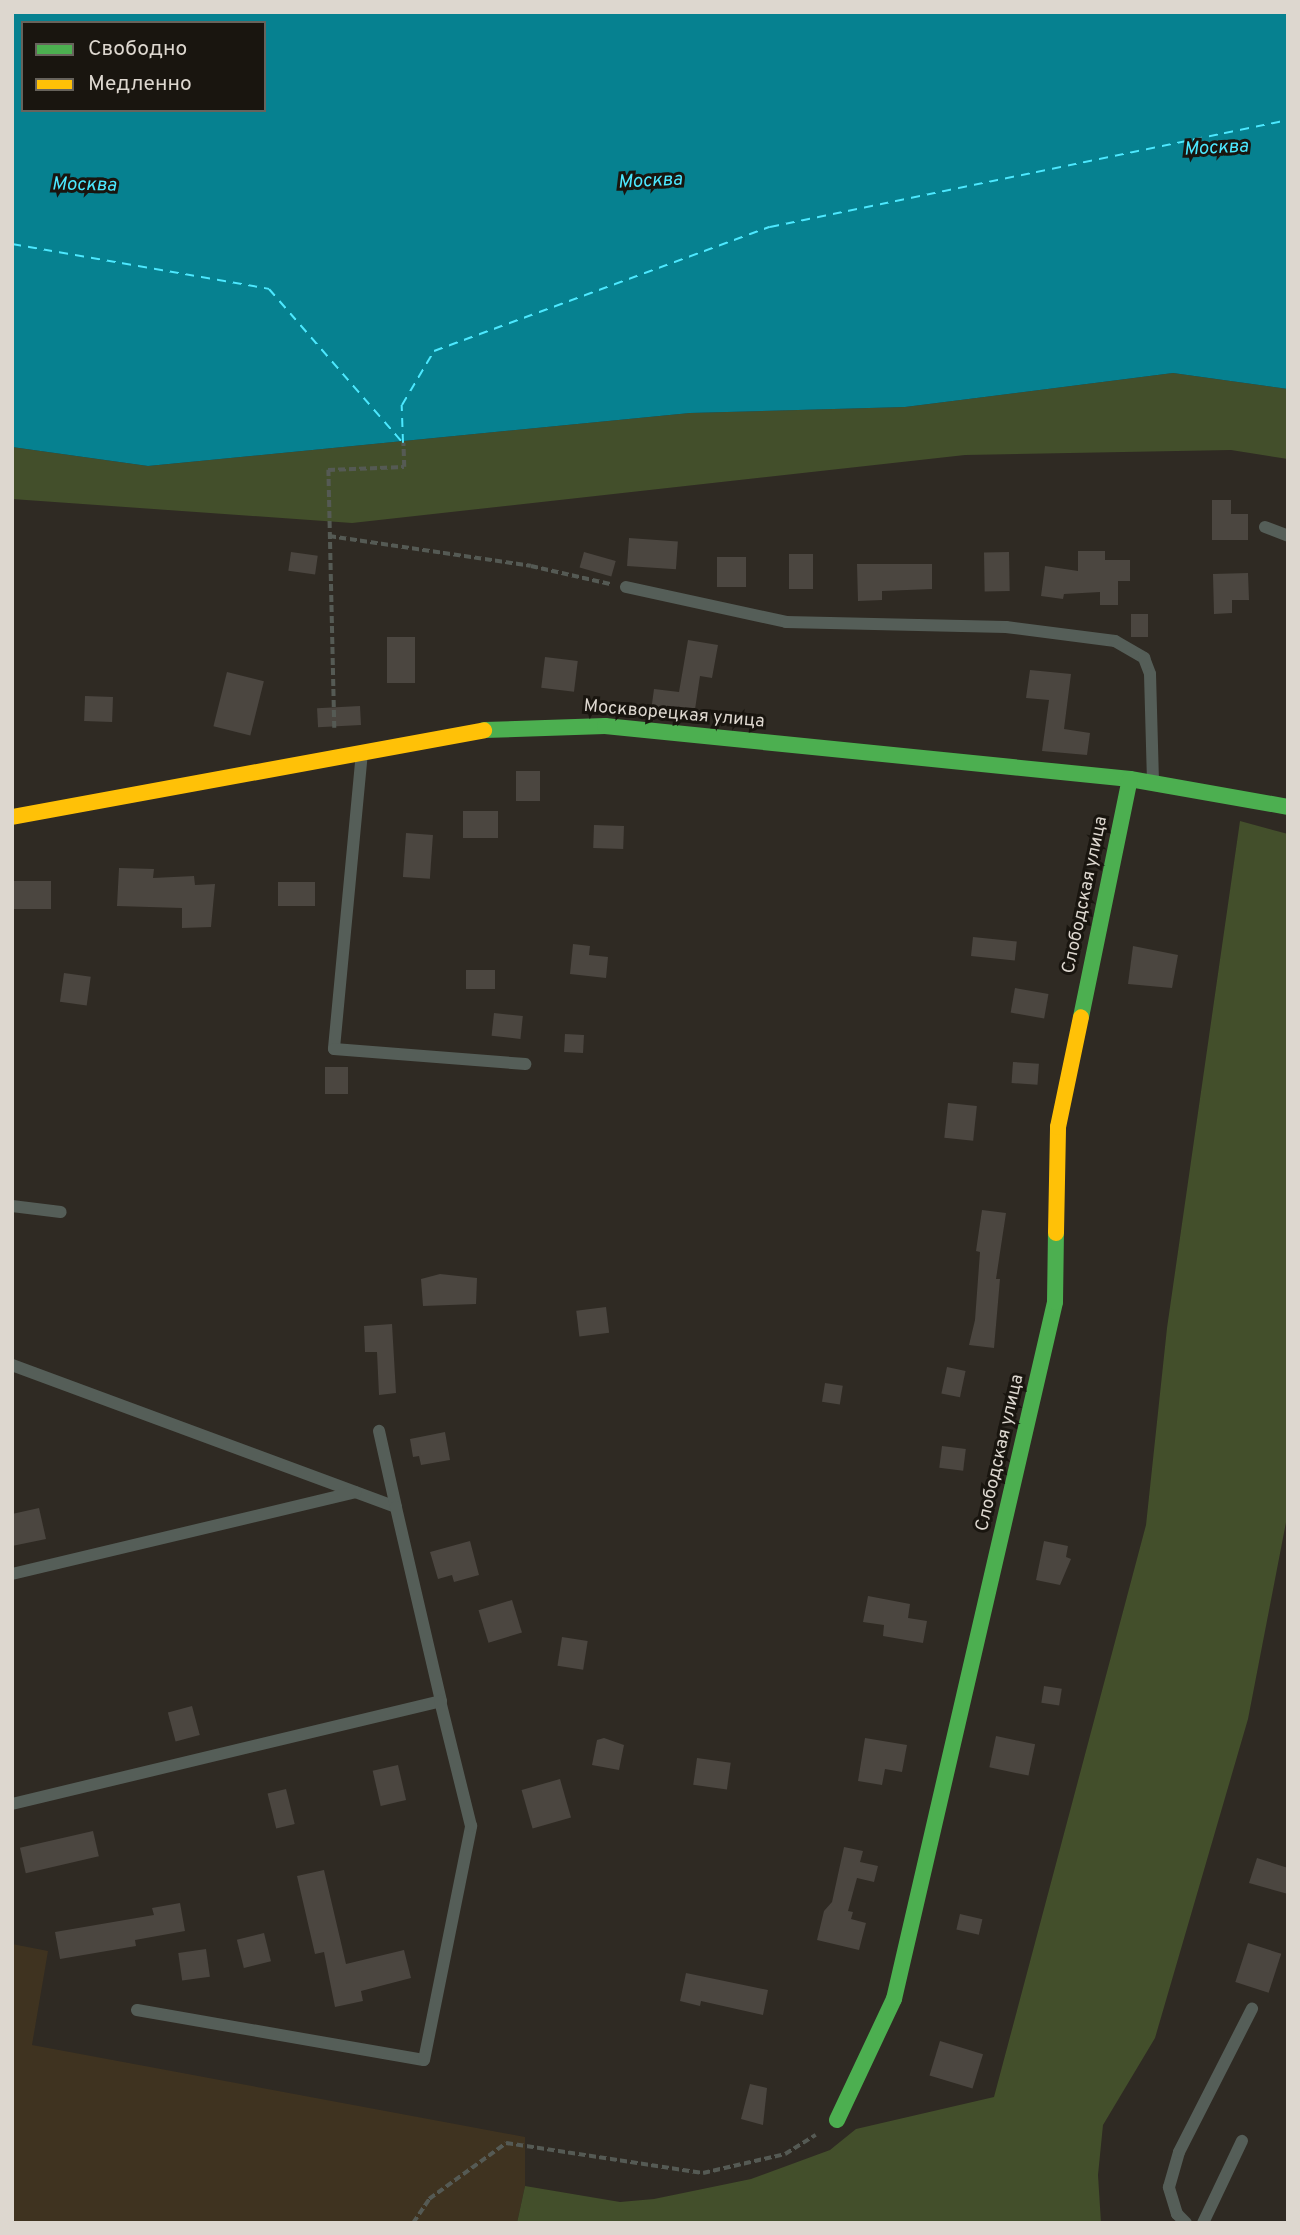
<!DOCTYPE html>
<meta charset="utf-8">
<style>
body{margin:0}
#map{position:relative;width:1300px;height:2235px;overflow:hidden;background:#2f2a23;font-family:Overpass,sans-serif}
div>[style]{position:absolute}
.built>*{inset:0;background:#3f3320}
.green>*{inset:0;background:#434f2b}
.water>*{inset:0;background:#068190}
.ferry>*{height:2px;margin-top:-1px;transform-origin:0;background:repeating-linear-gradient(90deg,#4ce8ff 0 9px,transparent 0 16px)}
.building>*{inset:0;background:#4b4640;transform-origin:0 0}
.path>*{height:3.5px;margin-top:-1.75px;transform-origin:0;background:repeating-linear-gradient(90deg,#555a54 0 7px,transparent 0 10.5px)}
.lane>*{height:12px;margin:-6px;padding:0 6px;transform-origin:6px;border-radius:6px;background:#555e58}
.fast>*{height:16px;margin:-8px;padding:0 8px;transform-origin:8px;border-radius:8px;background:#4caf50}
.slow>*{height:16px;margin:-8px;padding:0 8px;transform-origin:8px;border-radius:8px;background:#ffc107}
span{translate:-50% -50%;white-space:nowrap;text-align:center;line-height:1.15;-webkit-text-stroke:6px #19150f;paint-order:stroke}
.street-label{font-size:18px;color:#ddd7cf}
.water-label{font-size:19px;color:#4ce8ff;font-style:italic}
.frame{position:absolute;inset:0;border:14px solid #ddd7cf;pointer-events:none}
.legend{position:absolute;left:21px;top:21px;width:245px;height:91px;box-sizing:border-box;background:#19150f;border:2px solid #67635c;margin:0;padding:9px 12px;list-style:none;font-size:21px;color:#ddd7cf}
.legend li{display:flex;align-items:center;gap:14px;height:35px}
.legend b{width:35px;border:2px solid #67635c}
</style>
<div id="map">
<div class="built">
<i style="clip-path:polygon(12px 1944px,48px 1951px,32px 2045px,525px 2137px,525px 2186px,517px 2223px,12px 2223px)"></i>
</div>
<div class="green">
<i style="clip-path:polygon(1173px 373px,1288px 389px,1288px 459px,1231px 450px,965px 455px,352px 523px,12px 499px,12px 447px,148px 466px,690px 413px,905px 407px)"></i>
<i style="clip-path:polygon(1240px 821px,1288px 834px,1288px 1512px,1248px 1719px,1155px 2038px,1103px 2125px,1098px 2175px,1101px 2223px,517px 2223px,525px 2186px,620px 2202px,654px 2199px,751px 2179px,830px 2150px,856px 2129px,994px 2097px,1146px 1525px,1167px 1328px)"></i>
</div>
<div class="water">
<i style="clip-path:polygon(evenodd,12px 12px,1288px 12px,1288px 389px,1173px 373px,905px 407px,690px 413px,148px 466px,12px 447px,12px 12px,23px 23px,264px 23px,264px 110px,23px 110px,23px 23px)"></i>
</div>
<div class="ferry">
<i style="left:12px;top:244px;width:261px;rotate:9.9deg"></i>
<i style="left:269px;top:289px;width:203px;rotate:49deg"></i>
<i style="left:403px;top:443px;width:38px;rotate:-92deg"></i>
<i style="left:402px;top:405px;width:63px;rotate:-59.3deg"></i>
<i style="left:434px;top:351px;width:358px;rotate:-20.3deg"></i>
<i style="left:770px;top:227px;width:529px;rotate:-11.67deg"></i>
</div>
<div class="building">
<i style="clip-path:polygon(1212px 500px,1231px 500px,1231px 514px,1248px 514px,1248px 540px,1212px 540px)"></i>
<i style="left:629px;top:538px;width:49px;height:28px;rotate:4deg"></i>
<i style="clip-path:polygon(1078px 551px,1105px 551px,1105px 560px,1130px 560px,1130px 581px,1118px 581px,1118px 605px,1100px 605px,1100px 592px,1064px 594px,1063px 599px,1041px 596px,1045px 566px,1078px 571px)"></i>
<i style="left:291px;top:552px;width:27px;height:19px;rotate:8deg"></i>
<i style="left:584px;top:552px;width:33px;height:16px;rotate:16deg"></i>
<i style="left:1009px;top:552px;width:39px;height:25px;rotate:89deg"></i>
<i style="left:789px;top:554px;width:24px;height:35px"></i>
<i style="left:717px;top:557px;width:29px;height:30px"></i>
<i style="clip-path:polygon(857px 564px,932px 564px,932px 589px,882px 591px,882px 600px,858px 601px)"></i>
<i style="clip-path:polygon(1248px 573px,1249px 600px,1232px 600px,1232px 613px,1214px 614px,1213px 574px)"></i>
<i style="left:1131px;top:614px;width:17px;height:23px"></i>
<i style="left:387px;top:637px;width:28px;height:46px"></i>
<i style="clip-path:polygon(688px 640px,718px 645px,712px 678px,700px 676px,694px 716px,651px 711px,654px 689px,679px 692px)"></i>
<i style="left:545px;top:657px;width:33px;height:31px;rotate:7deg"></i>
<i style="clip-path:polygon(1030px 670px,1071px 674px,1064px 729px,1090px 733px,1087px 755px,1042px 751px,1049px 700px,1026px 698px)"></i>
<i style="left:227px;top:672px;width:38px;height:56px;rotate:14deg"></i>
<i style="left:85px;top:696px;width:28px;height:25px;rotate:2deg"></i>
<i style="left:360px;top:706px;width:19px;height:43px;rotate:87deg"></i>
<i style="left:516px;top:771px;width:24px;height:30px"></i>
<i style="left:463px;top:811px;width:35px;height:27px"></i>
<i style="left:594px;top:825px;width:30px;height:23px;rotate:2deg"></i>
<i style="left:406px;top:833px;width:27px;height:44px;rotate:4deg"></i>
<i style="clip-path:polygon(119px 868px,154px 869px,153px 878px,194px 876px,195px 885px,215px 884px,211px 927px,182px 928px,182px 908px,117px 906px)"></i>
<i style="left:12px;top:881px;width:39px;height:28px"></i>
<i style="left:278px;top:882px;width:37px;height:24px"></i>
<i style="left:973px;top:937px;width:44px;height:19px;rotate:6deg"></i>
<i style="clip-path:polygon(573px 944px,590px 946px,589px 955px,608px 957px,606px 978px,570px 974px)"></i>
<i style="clip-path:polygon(1133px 946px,1178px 955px,1172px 988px,1128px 984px)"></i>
<i style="left:466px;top:970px;width:29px;height:19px"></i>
<i style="left:64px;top:973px;width:27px;height:29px;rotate:8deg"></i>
<i style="left:1015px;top:988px;width:34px;height:25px;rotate:10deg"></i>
<i style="left:494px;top:1013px;width:29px;height:23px;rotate:6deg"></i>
<i style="left:565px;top:1034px;width:19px;height:18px;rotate:3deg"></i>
<i style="left:1013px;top:1062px;width:26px;height:21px;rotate:4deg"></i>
<i style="left:325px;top:1067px;width:23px;height:27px"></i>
<i style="left:948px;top:1103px;width:29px;height:35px;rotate:6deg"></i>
<i style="clip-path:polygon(982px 1210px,1006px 1213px,996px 1279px,1000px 1279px,994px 1348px,969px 1345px,975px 1320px,980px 1252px,976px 1251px)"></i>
<i style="clip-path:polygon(440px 1274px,477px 1278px,476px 1304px,423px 1306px,421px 1279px)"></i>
<i style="left:606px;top:1307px;width:26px;height:30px;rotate:83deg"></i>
<i style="clip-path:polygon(392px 1324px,396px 1393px,379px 1395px,377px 1352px,365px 1352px,364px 1326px)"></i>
<i style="left:947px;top:1367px;width:19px;height:27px;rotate:12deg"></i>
<i style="left:825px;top:1383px;width:18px;height:19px;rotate:9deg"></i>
<i style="clip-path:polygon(445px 1432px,450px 1460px,421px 1465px,419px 1456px,413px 1457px,410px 1439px)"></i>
<i style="left:942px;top:1446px;width:24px;height:22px;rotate:7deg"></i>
<i style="clip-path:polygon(39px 1508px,46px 1539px,12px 1546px,12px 1514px)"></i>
<i style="clip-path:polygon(470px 1541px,479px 1575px,454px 1582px,452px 1575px,438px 1579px,430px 1552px)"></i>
<i style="clip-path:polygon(1044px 1541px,1068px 1546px,1066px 1557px,1071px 1559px,1060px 1585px,1036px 1580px)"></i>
<i style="clip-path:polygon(868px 1596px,910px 1604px,908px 1618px,927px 1621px,923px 1643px,883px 1636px,884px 1625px,863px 1622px)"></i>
<i style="left:512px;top:1600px;width:34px;height:35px;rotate:73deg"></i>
<i style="left:562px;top:1637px;width:26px;height:29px;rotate:9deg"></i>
<i style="left:1044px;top:1686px;width:18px;height:17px;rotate:9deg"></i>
<i style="left:192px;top:1706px;width:30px;height:25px;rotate:75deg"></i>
<i style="left:996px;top:1736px;width:40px;height:32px;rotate:12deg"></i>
<i style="clip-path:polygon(604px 1738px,624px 1745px,619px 1770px,592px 1765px,597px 1740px)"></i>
<i style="clip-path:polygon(865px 1738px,907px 1745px,902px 1772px,885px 1769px,882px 1785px,858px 1781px)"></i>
<i style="left:697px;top:1758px;width:34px;height:27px;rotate:8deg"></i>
<i style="left:398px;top:1765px;width:36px;height:26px;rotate:77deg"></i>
<i style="left:560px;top:1779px;width:40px;height:40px;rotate:74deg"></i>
<i style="left:286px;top:1789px;width:36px;height:19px;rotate:76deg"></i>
<i style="left:93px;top:1831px;width:26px;height:75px;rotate:77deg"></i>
<i style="clip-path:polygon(844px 1847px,863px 1851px,860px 1862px,878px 1866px,874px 1882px,857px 1878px,848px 1911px,853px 1912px,851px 1919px,866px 1923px,859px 1950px,817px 1940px,824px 1911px,832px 1902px)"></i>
<i style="clip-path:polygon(1257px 1858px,1288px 1868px,1288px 1894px,1249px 1883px)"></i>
<i style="clip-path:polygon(324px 1870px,346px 1964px,404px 1950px,411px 1978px,361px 1991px,363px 2001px,335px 2007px,324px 1952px,315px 1954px,297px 1876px)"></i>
<i style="clip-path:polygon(180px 1903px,185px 1931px,135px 1940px,136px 1946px,60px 1959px,55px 1932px,154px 1915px,152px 1908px)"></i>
<i style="left:960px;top:1914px;width:23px;height:16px;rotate:13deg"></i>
<i style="left:264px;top:1933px;width:29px;height:28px;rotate:76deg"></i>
<i style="left:1248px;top:1943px;width:35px;height:41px;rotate:18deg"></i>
<i style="left:206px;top:1949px;width:28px;height:28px;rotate:82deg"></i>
<i style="clip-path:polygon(686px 1973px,768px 1990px,763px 2015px,701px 2001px,700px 2006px,680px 2001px)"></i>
<i style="left:940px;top:2041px;width:45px;height:36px;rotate:17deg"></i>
<i style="clip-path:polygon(750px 2084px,767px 2088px,763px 2125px,741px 2119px)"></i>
</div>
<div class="path">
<i style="left:329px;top:536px;width:204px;rotate:8.4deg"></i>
<i style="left:531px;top:566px;width:81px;rotate:12.8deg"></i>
<i style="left:334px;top:728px;width:258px;rotate:-91.3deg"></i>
<i style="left:328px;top:470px;width:76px;rotate:-2.3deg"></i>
<i style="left:404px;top:467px;width:24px;rotate:-92deg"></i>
<i style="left:413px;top:2223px;width:29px;rotate:-56deg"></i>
<i style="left:429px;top:2199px;width:95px;rotate:-36deg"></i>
<i style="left:506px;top:2143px;width:199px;rotate:8.7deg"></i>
<i style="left:703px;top:2173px;width:84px;rotate:-13deg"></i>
<i style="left:785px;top:2154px;width:36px;rotate:-32deg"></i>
</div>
<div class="lane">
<i style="left:1265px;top:527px;width:25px;rotate:21deg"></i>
<i style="left:626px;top:587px;width:164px;rotate:12.3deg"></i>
<i style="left:786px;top:622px;width:220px;rotate:1.3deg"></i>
<i style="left:1006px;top:627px;width:110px;rotate:7.3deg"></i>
<i style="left:1115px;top:641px;width:34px;rotate:30deg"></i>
<i style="left:1144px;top:658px;width:17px;rotate:69deg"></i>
<i style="left:1150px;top:674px;width:107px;rotate:88.4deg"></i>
<i style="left:362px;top:752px;width:298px;rotate:95.4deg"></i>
<i style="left:334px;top:1049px;width:192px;rotate:4.5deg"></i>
<i style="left:12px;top:1206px;width:49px;rotate:7deg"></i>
<i style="left:12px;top:1365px;width:409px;rotate:20.3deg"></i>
<i style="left:396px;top:1507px;width:78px;rotate:-102.6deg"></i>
<i style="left:12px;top:1574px;width:353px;rotate:-13.4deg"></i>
<i style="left:12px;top:1804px;width:441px;rotate:-13.5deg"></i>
<i style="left:441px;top:1701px;width:199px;rotate:-103.1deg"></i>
<i style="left:137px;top:2010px;width:291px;rotate:9.9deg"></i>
<i style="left:424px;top:2060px;width:239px;rotate:-78.6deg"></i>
<i style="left:471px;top:1826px;width:129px;rotate:-103.9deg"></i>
<i style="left:1186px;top:2223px;width:13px;rotate:-135deg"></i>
<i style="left:1177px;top:2214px;width:28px;rotate:-107deg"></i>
<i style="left:1169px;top:2187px;width:36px;rotate:-74deg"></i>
<i style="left:1179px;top:2152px;width:161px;rotate:-63deg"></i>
<i style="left:1203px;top:2223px;width:91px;rotate:-64.6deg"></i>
</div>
<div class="fast">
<i style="left:484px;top:730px;width:121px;rotate:-1.9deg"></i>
<i style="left:605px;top:726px;width:528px;rotate:5.76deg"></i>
<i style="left:1130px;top:779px;width:160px;rotate:10deg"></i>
<i style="left:1081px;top:1017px;width:243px;rotate:-78.4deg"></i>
<i style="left:837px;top:2120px;width:134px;rotate:-64.8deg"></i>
<i style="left:894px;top:1999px;width:715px;rotate:-76.99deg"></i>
<i style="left:1055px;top:1302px;width:69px;rotate:-89.2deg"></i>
</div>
<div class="slow">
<i style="left:12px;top:817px;width:480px;rotate:-10.4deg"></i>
<i style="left:1056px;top:1233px;width:106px;rotate:-88.9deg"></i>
<i style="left:1058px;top:1127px;width:112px;rotate:-78.2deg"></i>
</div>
<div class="street-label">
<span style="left:674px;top:715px;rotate:5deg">Москворецкая улица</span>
<span style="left:1086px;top:895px;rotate:-78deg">Слободская улица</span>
<span style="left:1001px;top:1453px;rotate:-77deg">Слободская улица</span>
</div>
<div class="water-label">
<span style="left:1216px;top:149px;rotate:-3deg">Москва</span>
<span style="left:650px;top:182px;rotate:-3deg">Москва</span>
<span style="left:84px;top:186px;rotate:1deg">Москва</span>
</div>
<div class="frame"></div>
<ul class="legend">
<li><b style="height:9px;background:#4caf50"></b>Свободно</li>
<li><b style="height:9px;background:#ffc107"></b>Медленно</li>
</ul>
</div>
